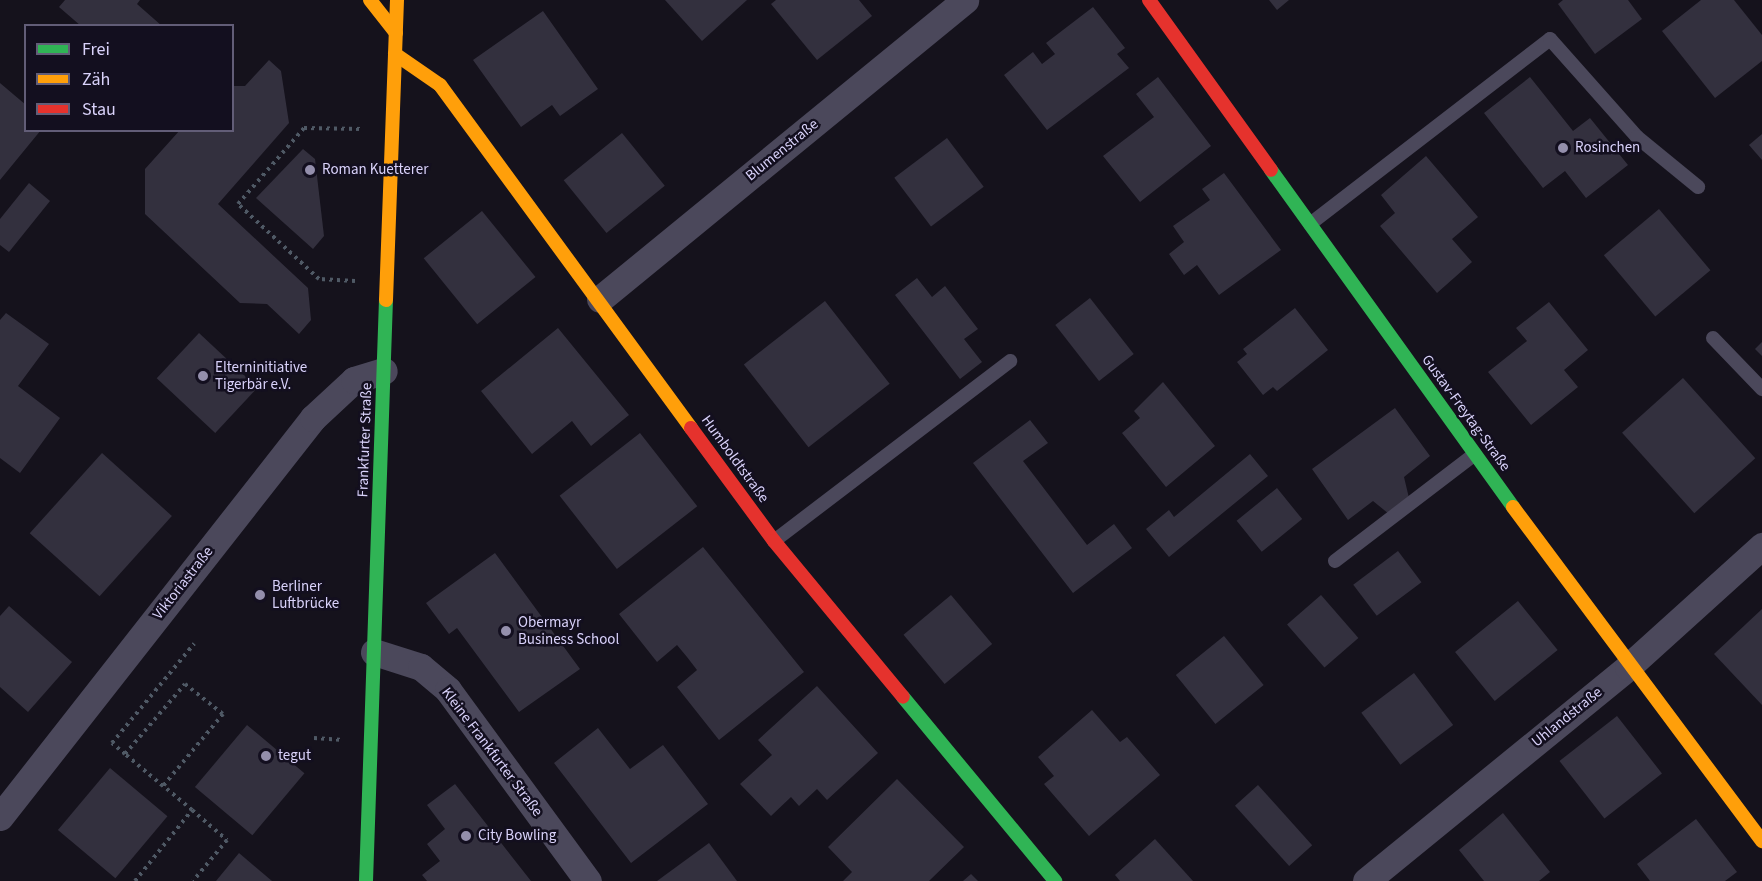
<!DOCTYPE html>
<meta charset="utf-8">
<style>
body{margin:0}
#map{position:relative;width:1762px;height:881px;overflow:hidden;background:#15121c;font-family:"Source Sans 3",sans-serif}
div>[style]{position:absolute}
.building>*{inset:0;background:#33303e;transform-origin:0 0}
.path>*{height:4px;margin-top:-2px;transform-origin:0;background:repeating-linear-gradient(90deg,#4f5965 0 3px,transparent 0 7.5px)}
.lane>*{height:14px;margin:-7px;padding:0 7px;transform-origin:7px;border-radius:7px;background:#4b485b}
.street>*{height:27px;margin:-13.5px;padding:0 13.5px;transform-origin:13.5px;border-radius:13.5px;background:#4b485b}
.fast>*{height:14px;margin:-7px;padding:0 7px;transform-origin:7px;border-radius:7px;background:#30b455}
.slow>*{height:14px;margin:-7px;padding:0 7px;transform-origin:7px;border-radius:7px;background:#ff9f0a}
.jam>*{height:14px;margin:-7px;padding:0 7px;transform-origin:7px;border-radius:7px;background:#e5322d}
.dots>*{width:16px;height:16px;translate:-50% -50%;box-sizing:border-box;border:3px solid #130f1f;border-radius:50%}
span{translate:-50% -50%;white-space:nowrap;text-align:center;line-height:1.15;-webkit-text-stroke:5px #130f1f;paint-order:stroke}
.poi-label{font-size:15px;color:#d9d2fa}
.left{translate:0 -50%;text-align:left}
.street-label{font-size:15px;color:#d9d2fa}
.legend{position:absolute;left:24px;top:24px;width:210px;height:108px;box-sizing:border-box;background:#130f1f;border:2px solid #625d77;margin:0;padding:8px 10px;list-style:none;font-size:18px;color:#d9d2fa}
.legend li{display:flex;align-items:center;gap:12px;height:30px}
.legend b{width:30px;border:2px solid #625d77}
</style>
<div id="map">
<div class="building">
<i style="clip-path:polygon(65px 0,140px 0,137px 4px,162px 26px,81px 26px,59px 7px)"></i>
<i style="clip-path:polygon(665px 0,747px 0,702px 41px)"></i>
<i style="clip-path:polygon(776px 0,859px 0,872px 16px,817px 60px,771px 4px)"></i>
<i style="clip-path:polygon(1269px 0,1289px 0,1277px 10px)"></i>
<i style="clip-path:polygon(1563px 0,1628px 0,1642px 19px,1595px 54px,1558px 4px)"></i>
<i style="clip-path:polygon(1701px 0,1734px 0,1762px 35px,1762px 61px,1715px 98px,1662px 31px)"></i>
<i style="clip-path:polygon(1093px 7px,1125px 48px,1117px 54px,1129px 68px,1047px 130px,1004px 75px,1033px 52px,1042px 64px,1055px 54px,1046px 43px)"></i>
<i style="clip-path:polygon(543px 11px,598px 89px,560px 116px,552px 105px,521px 127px,473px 60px)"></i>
<i style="clip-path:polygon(269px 60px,281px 71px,289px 123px,218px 204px,308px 288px,311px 320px,299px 334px,267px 304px,240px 303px,145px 214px,145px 169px,180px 130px,232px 130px,232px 86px,245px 86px)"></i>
<i style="clip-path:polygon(1158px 77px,1211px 146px,1140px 202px,1103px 156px,1154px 117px,1136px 94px)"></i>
<i style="clip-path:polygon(1530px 77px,1573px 131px,1590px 118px,1628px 165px,1586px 198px,1565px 171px,1543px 188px,1484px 113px)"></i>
<i style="clip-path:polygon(0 83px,26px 105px,26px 130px,41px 130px,0 180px)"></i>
<i style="left:622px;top:133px;width:68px;height:75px;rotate:51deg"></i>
<i style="clip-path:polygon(1762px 134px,1762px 160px,1749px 145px)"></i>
<i style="left:947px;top:138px;width:61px;height:66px;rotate:53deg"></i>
<i style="clip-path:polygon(303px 149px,315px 159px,324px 236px,313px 249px,256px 198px)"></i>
<i style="clip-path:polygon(1426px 156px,1478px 217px,1452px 239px,1472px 262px,1437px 293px,1380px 226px,1395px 213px,1381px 195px)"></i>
<i style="clip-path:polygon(1224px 173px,1281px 250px,1219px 295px,1197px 265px,1184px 275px,1169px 254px,1184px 242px,1173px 226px,1210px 200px,1202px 189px)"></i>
<i style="clip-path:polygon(29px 183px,50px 201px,9px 252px,0 245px,0 219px)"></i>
<i style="left:1659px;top:209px;width:80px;height:72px;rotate:50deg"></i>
<i style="left:482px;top:211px;width:85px;height:75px;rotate:51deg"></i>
<i style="clip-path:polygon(917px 278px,932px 297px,945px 286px,978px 329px,964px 339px,982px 362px,960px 379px,895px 295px)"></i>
<i style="left:1090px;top:298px;width:71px;height:44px;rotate:52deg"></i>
<i style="left:825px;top:301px;width:105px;height:103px;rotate:52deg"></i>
<i style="clip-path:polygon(1549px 302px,1588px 350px,1564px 370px,1578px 387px,1531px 425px,1488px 372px,1527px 341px,1516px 328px)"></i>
<i style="clip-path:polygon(1295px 308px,1328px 350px,1277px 391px,1273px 387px,1263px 395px,1237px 362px,1247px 354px,1243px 349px)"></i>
<i style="clip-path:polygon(6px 313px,49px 344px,18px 386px,60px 418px,20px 473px,0 458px,0 320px)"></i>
<i style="clip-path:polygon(558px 328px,629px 415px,591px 446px,572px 421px,532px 454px,481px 391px)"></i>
<i style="left:199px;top:333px;width:80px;height:62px;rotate:43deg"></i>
<i style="clip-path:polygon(1762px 342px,1762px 356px,1755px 349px)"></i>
<i style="left:1683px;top:378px;width:108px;height:82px;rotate:48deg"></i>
<i style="clip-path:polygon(1163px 382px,1215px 446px,1166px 487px,1122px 433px,1140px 418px,1134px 411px)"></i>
<i style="clip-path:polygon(1395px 408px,1430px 456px,1404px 477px,1409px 498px,1389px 514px,1373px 501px,1348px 520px,1312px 469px)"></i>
<i style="clip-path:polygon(1030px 420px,1048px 443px,1023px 461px,1087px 545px,1114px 524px,1132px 548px,1073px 593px,973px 463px)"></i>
<i style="left:640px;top:433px;width:93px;height:102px;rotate:52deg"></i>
<i style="left:102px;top:453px;width:94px;height:108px;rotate:42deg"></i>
<i style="clip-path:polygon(1250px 454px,1268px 476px,1169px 557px,1146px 529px,1169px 510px,1174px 517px)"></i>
<i style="left:1277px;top:488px;width:40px;height:52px;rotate:51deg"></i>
<i style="clip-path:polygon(703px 547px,804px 672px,719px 740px,677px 687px,697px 670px,687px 657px,677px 645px,657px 662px,619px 614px)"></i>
<i style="left:1398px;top:551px;width:39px;height:56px;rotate:53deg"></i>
<i style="clip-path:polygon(495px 553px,580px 669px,519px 712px,457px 628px,449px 634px,426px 603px)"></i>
<i style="left:951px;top:595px;width:64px;height:62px;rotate:50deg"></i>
<i style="left:1321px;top:595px;width:57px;height:45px;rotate:49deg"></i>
<i style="left:1518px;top:601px;width:63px;height:81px;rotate:51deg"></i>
<i style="clip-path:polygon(9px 606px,72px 662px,28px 712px,0 687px,0 616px)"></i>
<i style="clip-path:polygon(1762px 609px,1762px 705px,1714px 654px)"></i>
<i style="left:1224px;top:636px;width:63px;height:62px;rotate:51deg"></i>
<i style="left:1414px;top:673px;width:65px;height:66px;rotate:53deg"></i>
<i style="clip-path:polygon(817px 686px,878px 753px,827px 800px,817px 789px,799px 806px,791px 797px,771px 816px,740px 784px,772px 755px,758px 740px)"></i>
<i style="clip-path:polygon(1092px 710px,1120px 742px,1127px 737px,1160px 775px,1089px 836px,1044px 784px,1054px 776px,1038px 757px)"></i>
<i style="left:1617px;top:716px;width:73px;height:73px;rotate:52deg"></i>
<i style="left:247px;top:725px;width:75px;height:81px;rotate:40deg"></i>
<i style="clip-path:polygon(598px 728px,630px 769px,663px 745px,708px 804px,631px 863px,554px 763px)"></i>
<i style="left:110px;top:768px;width:75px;height:81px;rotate:40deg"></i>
<i style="clip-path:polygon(897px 779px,964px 847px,929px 881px,843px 881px,852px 872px,828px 847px)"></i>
<i style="clip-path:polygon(455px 784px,531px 881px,427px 881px,422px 875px,440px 861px,427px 844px,445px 829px,427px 805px)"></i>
<i style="left:1258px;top:785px;width:81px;height:31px;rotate:48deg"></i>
<i style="clip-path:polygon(1503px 813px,1550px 872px,1539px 881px,1484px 881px,1459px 850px)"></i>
<i style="clip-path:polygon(1696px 819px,1737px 872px,1725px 881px,1650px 881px,1637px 864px)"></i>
<i style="clip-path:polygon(1155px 839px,1193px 881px,1120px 881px,1115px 875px)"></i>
<i style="clip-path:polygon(709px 843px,737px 881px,657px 881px)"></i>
<i style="clip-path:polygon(239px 853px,272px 881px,216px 881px)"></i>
<i style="clip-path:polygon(971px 874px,978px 881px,963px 881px)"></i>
</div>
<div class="path">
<i style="left:355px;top:281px;width:36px;rotate:-177deg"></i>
<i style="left:319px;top:279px;width:110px;rotate:-137.2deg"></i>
<i style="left:238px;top:204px;width:101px;rotate:-49deg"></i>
<i style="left:304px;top:128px;width:58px;rotate:1deg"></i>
<i style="left:314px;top:738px;width:26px;rotate:4deg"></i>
<i style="left:125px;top:754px;width:17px;rotate:-140deg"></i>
<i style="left:112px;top:743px;width:129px;rotate:-50.4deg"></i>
<i style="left:192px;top:810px;width:46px;rotate:40.6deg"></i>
<i style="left:227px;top:840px;width:53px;rotate:129.7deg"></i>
<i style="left:135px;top:881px;width:91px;rotate:-51.2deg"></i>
<i style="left:192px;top:810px;width:38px;rotate:-140deg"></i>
<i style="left:163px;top:786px;width:50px;rotate:-139.9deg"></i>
<i style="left:125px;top:754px;width:92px;rotate:-49.4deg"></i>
<i style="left:185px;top:684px;width:48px;rotate:38.3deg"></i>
<i style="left:223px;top:714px;width:94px;rotate:129.8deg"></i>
</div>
<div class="lane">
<i style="left:1310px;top:224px;width:303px;rotate:-37.6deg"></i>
<i style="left:1550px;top:39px;width:131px;rotate:48.4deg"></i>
<i style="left:1637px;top:137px;width:79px;rotate:39.3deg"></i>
<i style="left:1713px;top:338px;width:71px;rotate:46.1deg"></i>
<i style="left:774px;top:541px;width:297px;rotate:-37.3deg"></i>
<i style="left:1335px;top:561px;width:176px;rotate:-37.4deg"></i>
</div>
<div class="street">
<i style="left:600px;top:299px;width:472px;rotate:-39.3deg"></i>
<i style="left:374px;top:652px;width:49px;rotate:17.7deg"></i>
<i style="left:421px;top:667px;width:35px;rotate:40deg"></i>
<i style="left:448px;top:690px;width:237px;rotate:53.8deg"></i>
<i style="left:0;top:817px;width:507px;rotate:-51.89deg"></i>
<i style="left:313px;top:418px;width:56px;rotate:-42.8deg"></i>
<i style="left:354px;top:380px;width:31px;rotate:-17deg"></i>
<i style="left:1366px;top:881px;width:338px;rotate:-39.2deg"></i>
<i style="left:1628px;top:667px;width:181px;rotate:-42.1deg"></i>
</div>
<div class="fast">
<i style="left:1271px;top:170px;width:415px;rotate:54.3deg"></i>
<i style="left:903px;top:697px;width:239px;rotate:50.4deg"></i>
<i style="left:366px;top:881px;width:581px;rotate:-88.03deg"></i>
</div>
<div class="slow">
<i style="left:370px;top:0;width:42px;rotate:51.8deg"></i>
<i style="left:395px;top:54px;width:55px;rotate:34.6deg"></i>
<i style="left:440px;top:85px;width:425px;rotate:53.8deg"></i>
<i style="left:386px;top:300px;width:300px;rotate:-87.9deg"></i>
<i style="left:1513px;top:507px;width:417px;rotate:53.3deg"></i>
</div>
<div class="jam">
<i style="left:1149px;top:0;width:209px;rotate:54.3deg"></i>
<i style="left:691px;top:428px;width:140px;rotate:53.7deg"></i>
<i style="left:774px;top:541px;width:202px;rotate:50.4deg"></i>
</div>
<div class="dots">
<i style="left:1563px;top:148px;background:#948fac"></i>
<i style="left:310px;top:170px;background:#948fac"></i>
<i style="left:203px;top:376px;background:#948fac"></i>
<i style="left:260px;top:595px;background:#948fac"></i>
<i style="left:506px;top:631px;background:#948fac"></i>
<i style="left:266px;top:756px;background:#948fac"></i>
<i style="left:466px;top:836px;background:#948fac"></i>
</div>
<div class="poi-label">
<span class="left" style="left:1575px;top:148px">Rosinchen</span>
<span class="left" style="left:322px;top:170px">Roman Kuetterer</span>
<span class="left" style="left:215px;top:376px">Elterninitiative<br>Tigerbär e.V.</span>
<span class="left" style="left:272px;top:595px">Berliner<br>Luftbrücke</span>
<span class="left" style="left:518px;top:631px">Obermayr<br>Business School</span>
<span class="left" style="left:278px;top:756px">tegut</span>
<span class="left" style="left:478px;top:836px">City Bowling</span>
</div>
<div class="street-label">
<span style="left:782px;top:150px;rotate:-39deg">Blumenstraße</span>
<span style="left:1466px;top:413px;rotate:54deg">Gustav-Freytag-Straße</span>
<span style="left:365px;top:440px;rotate:-88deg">Frankfurter Straße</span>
<span style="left:735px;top:459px;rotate:54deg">Humboldtstraße</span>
<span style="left:183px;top:583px;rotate:-52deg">Viktoriastraße</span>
<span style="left:1567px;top:717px;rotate:-39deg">Uhlandstraße</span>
<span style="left:492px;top:752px;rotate:53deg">Kleine Frankfurter Straße</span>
</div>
<ul class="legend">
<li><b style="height:8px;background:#30b455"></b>Frei</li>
<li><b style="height:8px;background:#ff9f0a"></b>Zäh</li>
<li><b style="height:8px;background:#e5322d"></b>Stau</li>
</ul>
</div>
